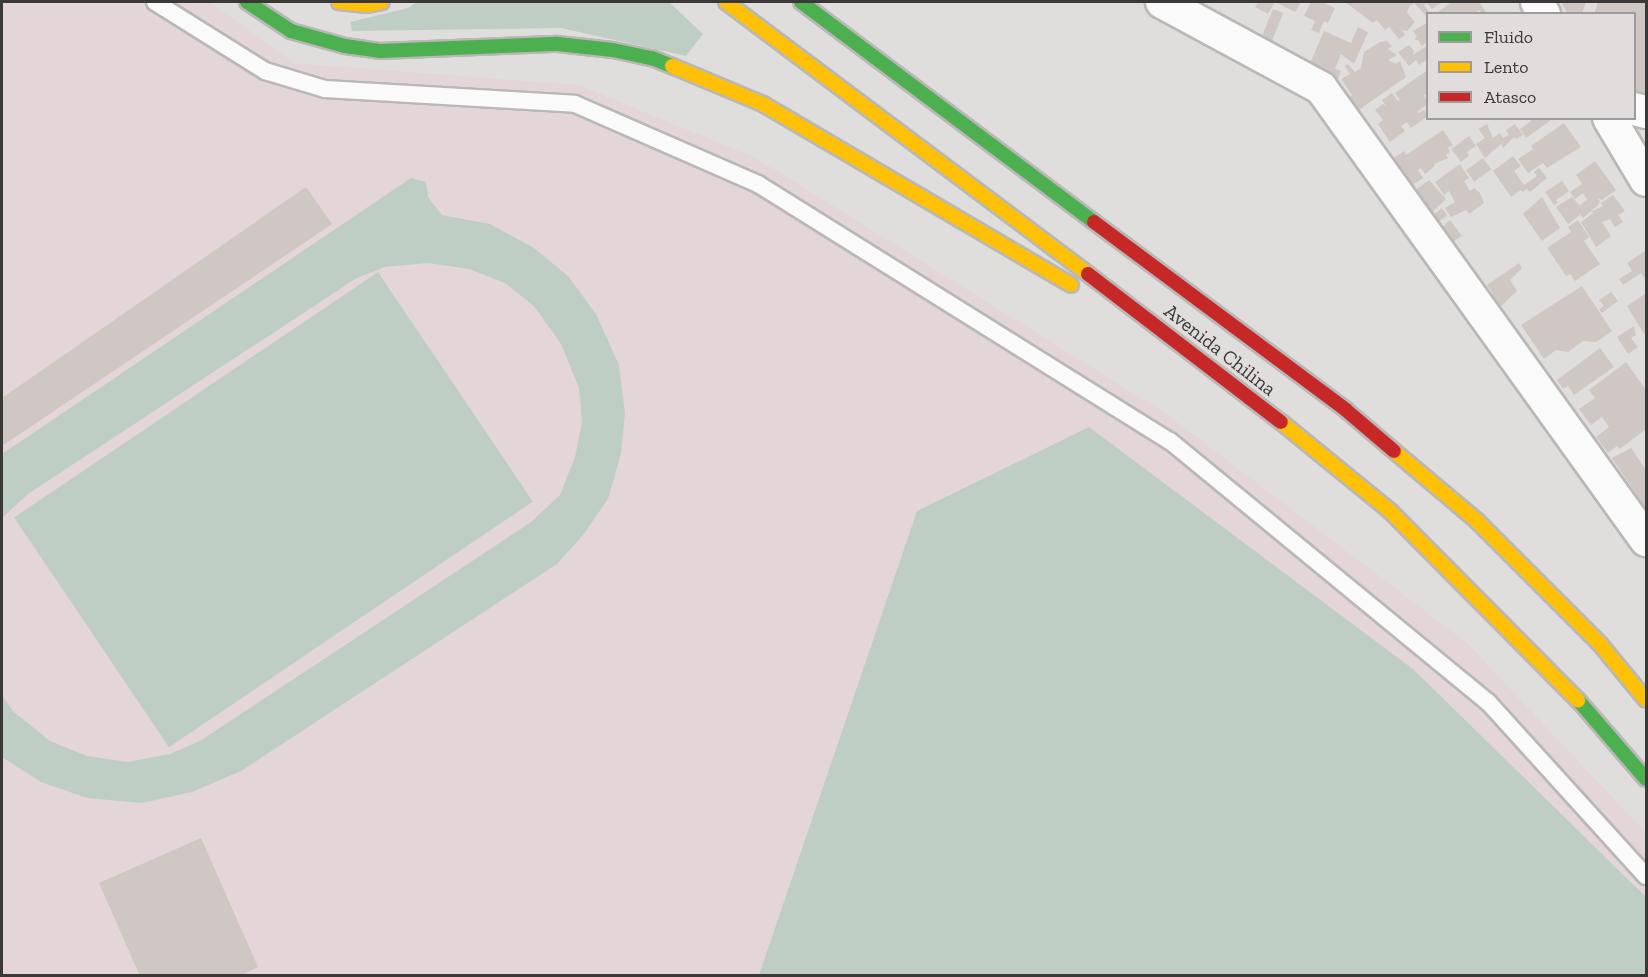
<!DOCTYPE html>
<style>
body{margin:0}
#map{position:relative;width:1648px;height:977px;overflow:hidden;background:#e0dedd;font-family:"Zilla Slab",serif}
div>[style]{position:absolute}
.education>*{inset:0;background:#e4d5d8}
.green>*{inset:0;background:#bfcec4;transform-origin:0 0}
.building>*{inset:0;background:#cec7c4;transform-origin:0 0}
.roads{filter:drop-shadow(2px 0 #b9b8b6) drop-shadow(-2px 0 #b9b8b6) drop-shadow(0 2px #b9b8b6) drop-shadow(0 -2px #b9b8b6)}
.lane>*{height:16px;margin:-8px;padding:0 8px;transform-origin:8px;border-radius:8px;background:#fafafa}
.street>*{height:32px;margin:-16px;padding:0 16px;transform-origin:16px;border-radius:16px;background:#fafafa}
.fast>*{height:14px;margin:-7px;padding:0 7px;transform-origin:7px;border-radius:7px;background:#4caf50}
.slow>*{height:14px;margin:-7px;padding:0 7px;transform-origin:7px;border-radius:7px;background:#ffc107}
.jam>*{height:14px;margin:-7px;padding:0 7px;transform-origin:7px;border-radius:7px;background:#c62828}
span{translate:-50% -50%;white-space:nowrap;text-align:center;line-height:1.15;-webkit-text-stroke:6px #e1dddc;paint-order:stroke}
.street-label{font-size:20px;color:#3a3938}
.frame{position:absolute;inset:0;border:3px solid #3a3938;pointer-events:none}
.legend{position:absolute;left:1426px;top:12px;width:210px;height:108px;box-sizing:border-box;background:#e1dddc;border:2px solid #9e9b9a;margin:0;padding:8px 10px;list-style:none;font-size:18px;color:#3a3938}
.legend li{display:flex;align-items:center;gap:12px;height:30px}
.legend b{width:30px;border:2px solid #9e9b9a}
</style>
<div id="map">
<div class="education">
<i style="clip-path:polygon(2px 2px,210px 2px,294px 63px,579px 85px,756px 158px,1165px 413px,1467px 643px,1646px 833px,1646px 975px,2px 976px)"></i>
</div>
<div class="green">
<i style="clip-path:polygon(417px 2px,669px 2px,703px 34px,686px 56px,561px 28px,352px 31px,350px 22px,408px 8px)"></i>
<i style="clip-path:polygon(411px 178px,426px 182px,428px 197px,442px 215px,490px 224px,534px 248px,568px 276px,596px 314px,619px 365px,625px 413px,621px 454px,608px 499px,583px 535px,557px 564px,241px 771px,192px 792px,142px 803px,87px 798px,41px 782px,2px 757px,2px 696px,14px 712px,50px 741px,87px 756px,128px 762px,170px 754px,200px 741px,531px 522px,560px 495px,575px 457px,582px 422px,579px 388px,561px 344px,534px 306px,505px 283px,469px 269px,428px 263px,385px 267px,355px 279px,28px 494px,2px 518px,2px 454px)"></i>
<i style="left:378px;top:272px;width:277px;height:439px;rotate:56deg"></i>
<i style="clip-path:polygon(1089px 427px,1413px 669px,1646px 897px,1646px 975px,759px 975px,917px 511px)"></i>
</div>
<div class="building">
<i style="clip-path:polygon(1258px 2px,1275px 2px,1268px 14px,1255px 7px)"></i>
<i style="clip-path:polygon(1275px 2px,1301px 2px,1295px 12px)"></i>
<i style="clip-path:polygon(1311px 2px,1321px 2px,1335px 8px,1328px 23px,1324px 21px,1319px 33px,1311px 30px,1315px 21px,1304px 16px)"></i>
<i style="clip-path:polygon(1345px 2px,1382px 3px,1442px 2px,1432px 9px,1427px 3px,1424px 5px,1431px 14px,1426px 16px,1414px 3px,1409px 7px,1407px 13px,1415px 22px,1407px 31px,1402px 30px,1405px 35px,1399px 39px,1389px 27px,1385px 30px,1377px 20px,1373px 23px)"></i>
<i style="clip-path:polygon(1452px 2px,1479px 2px,1486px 12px,1482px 14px,1479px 10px,1473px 14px,1435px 14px)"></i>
<i style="clip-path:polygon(1561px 2px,1586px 2px,1582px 14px,1568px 14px)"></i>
<i style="clip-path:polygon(1598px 2px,1646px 2px,1646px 104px,1634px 102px,1634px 14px,1594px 14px)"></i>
<i style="left:1273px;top:9px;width:11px;height:30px;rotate:22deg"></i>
<i style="clip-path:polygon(1428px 22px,1428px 42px,1422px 46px,1418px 40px,1414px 40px,1417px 37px,1413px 31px)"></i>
<i style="clip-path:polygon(1358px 27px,1368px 32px,1354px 64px,1341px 54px,1335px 69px,1341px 71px,1338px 79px,1309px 66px,1324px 31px,1351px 43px)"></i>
<i style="clip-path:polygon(1387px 41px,1392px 46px,1388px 49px,1397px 55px,1388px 60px,1396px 64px,1400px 61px,1406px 77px,1350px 116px,1340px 104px,1352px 95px,1341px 79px,1350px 74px,1345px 66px,1347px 64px,1355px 72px,1361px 68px,1364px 52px,1380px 42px)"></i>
<i style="clip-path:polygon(1409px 45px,1414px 51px,1413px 55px,1428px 45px,1428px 59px,1419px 65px,1416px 60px,1409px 66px,1398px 52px)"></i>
<i style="clip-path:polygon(1426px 71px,1428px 92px,1424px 95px,1428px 104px,1418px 111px,1419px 113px,1424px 110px,1428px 116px,1411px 128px,1407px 122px,1401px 126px,1405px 131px,1390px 142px,1378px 124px,1383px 120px,1375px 110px,1383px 104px,1386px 106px,1382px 100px,1392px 93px,1398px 101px,1400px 100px,1395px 93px)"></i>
<i style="clip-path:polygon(1530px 118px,1554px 118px,1526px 138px,1520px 129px,1531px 121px)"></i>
<i style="clip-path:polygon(1564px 123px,1581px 147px,1547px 168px,1543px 163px,1528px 173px,1518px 159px,1533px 149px,1531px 146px)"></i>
<i style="clip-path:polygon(1487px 124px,1493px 138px,1500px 133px,1503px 138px,1509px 135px,1506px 130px,1515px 124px,1523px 135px,1516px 139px,1514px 137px,1503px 148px,1501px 144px,1485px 158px,1476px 144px,1485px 138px,1478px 129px)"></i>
<i style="clip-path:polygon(1443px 130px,1453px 145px,1448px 148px,1450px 152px,1446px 155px,1448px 158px,1434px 164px,1435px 166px,1425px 174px,1421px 168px,1418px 170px,1423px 178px,1411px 186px,1408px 182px,1403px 186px,1397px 178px,1404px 173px,1402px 171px,1396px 175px,1387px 163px,1404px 151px,1406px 155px)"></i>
<i style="clip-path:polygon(1469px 136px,1476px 146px,1467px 152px,1469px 156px,1461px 162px,1451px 149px)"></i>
<i style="clip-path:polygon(1513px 156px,1521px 166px,1514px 171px,1524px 185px,1537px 176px,1534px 172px,1539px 168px,1547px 178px,1530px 192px,1527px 189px,1523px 192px,1521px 190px,1511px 197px,1493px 171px)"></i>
<i style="left:1483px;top:158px;width:14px;height:21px;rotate:54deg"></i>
<i style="clip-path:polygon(1595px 161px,1616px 190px,1602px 200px,1597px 198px,1600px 201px,1598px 205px,1583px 218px,1577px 210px,1580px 215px,1568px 224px,1556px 207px,1572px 197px,1582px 208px,1580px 205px,1587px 200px,1583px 193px,1575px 199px,1570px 192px,1582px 184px,1576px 175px)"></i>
<i style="clip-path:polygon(1460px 164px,1469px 178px,1464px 181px,1470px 191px,1474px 188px,1480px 193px,1484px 203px,1469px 214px,1466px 210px,1451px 217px,1445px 208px,1455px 202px,1449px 191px,1444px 195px,1435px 182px)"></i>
<i style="clip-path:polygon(1429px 180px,1446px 199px,1429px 215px,1422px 205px,1425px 203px,1414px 191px)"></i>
<i style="clip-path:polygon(1562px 181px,1569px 191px,1556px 200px,1558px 203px,1554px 205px,1545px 192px)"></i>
<i style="clip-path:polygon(306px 187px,332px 224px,2px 446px,2px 398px)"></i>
<i style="clip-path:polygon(1613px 195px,1625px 211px,1618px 215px,1623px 222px,1615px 227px,1610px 219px,1602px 222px,1611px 236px,1596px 247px,1581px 222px,1593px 213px,1592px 211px,1603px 206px,1601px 203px)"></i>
<i style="clip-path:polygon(1542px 197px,1560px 228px,1542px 241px,1523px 214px)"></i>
<i style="left:1442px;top:208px;width:9px;height:16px;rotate:54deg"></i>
<i style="clip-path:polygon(1450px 220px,1462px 236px,1448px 245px,1438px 231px)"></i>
<i style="clip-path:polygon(1578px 220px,1589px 237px,1584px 241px,1600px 264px,1575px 281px,1570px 274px,1566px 276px,1547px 248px,1571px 232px,1568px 227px)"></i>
<i style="clip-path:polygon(1646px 250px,1646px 276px,1644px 278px,1641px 273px,1623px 285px,1619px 279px,1632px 271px,1627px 263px)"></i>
<i style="clip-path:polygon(1519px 263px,1522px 268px,1510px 280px,1517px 291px,1497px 310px,1486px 299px,1493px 294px,1487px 285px)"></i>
<i style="clip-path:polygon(1582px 286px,1612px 331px,1596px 342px,1583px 341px,1568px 352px,1556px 350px,1544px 359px,1521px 325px)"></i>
<i style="clip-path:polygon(1611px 292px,1618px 301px,1602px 313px,1599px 309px,1604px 306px,1599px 300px)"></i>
<i style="clip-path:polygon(1646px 293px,1646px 332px,1644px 334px,1627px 306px)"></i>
<i style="clip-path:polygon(1634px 326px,1636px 335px,1631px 338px,1638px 347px,1628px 354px,1617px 337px)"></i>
<i style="clip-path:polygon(1600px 348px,1614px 367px,1574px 395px,1568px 386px,1563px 389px,1557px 380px)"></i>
<i style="clip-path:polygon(1626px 362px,1646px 390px,1646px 429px,1620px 449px,1617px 446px,1608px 453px,1596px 437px,1609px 427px,1602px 417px,1591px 425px,1579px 409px,1595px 398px,1589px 390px)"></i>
<i style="clip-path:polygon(1631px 448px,1646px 470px,1646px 509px,1612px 458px)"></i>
<i style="clip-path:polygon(201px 838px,258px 967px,240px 976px,140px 976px,99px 883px)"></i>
</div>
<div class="roads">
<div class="lane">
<i style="left:155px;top:2px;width:130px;rotate:32.1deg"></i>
<i style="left:265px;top:71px;width:63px;rotate:16.7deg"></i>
<i style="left:325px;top:89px;width:250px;rotate:3.4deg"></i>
<i style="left:575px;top:104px;width:200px;rotate:23.6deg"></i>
<i style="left:758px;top:184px;width:486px;rotate:32deg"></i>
<i style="left:1170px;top:441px;width:411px;rotate:39.4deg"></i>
<i style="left:1488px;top:702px;width:235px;rotate:47.8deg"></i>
</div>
<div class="street">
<i style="left:1162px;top:2px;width:181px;rotate:28.4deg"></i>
<i style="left:1321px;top:88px;width:557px;rotate:54.28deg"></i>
<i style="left:1537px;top:2px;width:14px;rotate:60deg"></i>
<i style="left:1634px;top:109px;width:12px;rotate:14deg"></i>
<i style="left:1609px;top:118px;width:72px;rotate:59.2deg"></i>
</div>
<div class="fast">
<i style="left:247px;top:2px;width:53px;rotate:33.4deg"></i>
<i style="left:291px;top:31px;width:56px;rotate:15.5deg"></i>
<i style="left:345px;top:46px;width:35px;rotate:8deg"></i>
<i style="left:380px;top:51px;width:178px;rotate:-2.3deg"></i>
<i style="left:558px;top:44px;width:55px;rotate:6.2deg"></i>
<i style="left:613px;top:50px;width:40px;rotate:12deg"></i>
<i style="left:652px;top:58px;width:22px;rotate:22deg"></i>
<i style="left:801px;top:2px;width:366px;rotate:36.9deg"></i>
<i style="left:1578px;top:700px;width:104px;rotate:49.3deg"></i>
</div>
<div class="slow">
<i style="left:339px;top:2px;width:28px;rotate:6deg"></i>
<i style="left:367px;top:5px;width:15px;rotate:-11deg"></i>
<i style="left:726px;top:2px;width:453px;rotate:36.9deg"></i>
<i style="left:672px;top:66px;width:99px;rotate:22.7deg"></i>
<i style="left:763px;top:104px;width:357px;rotate:30.4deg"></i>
<i style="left:1281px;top:422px;width:141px;rotate:39.2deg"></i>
<i style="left:1390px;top:511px;width:267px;rotate:45.2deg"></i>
<i style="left:1394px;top:451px;width:109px;rotate:40.1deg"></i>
<i style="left:1477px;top:521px;width:174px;rotate:45deg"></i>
<i style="left:1600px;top:644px;width:72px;rotate:50.6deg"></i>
</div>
<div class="jam">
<i style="left:1094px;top:222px;width:314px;rotate:36.7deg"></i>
<i style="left:1346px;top:410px;width:63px;rotate:40.5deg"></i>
<i style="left:1088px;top:274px;width:243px;rotate:37.5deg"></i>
</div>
</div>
<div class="street-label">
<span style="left:1220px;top:350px;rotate:38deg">Avenida Chilina</span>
</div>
<div class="frame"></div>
<ul class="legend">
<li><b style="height:8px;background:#4caf50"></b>Fluido</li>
<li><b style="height:8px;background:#ffc107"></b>Lento</li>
<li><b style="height:8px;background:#c62828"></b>Atasco</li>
</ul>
</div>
